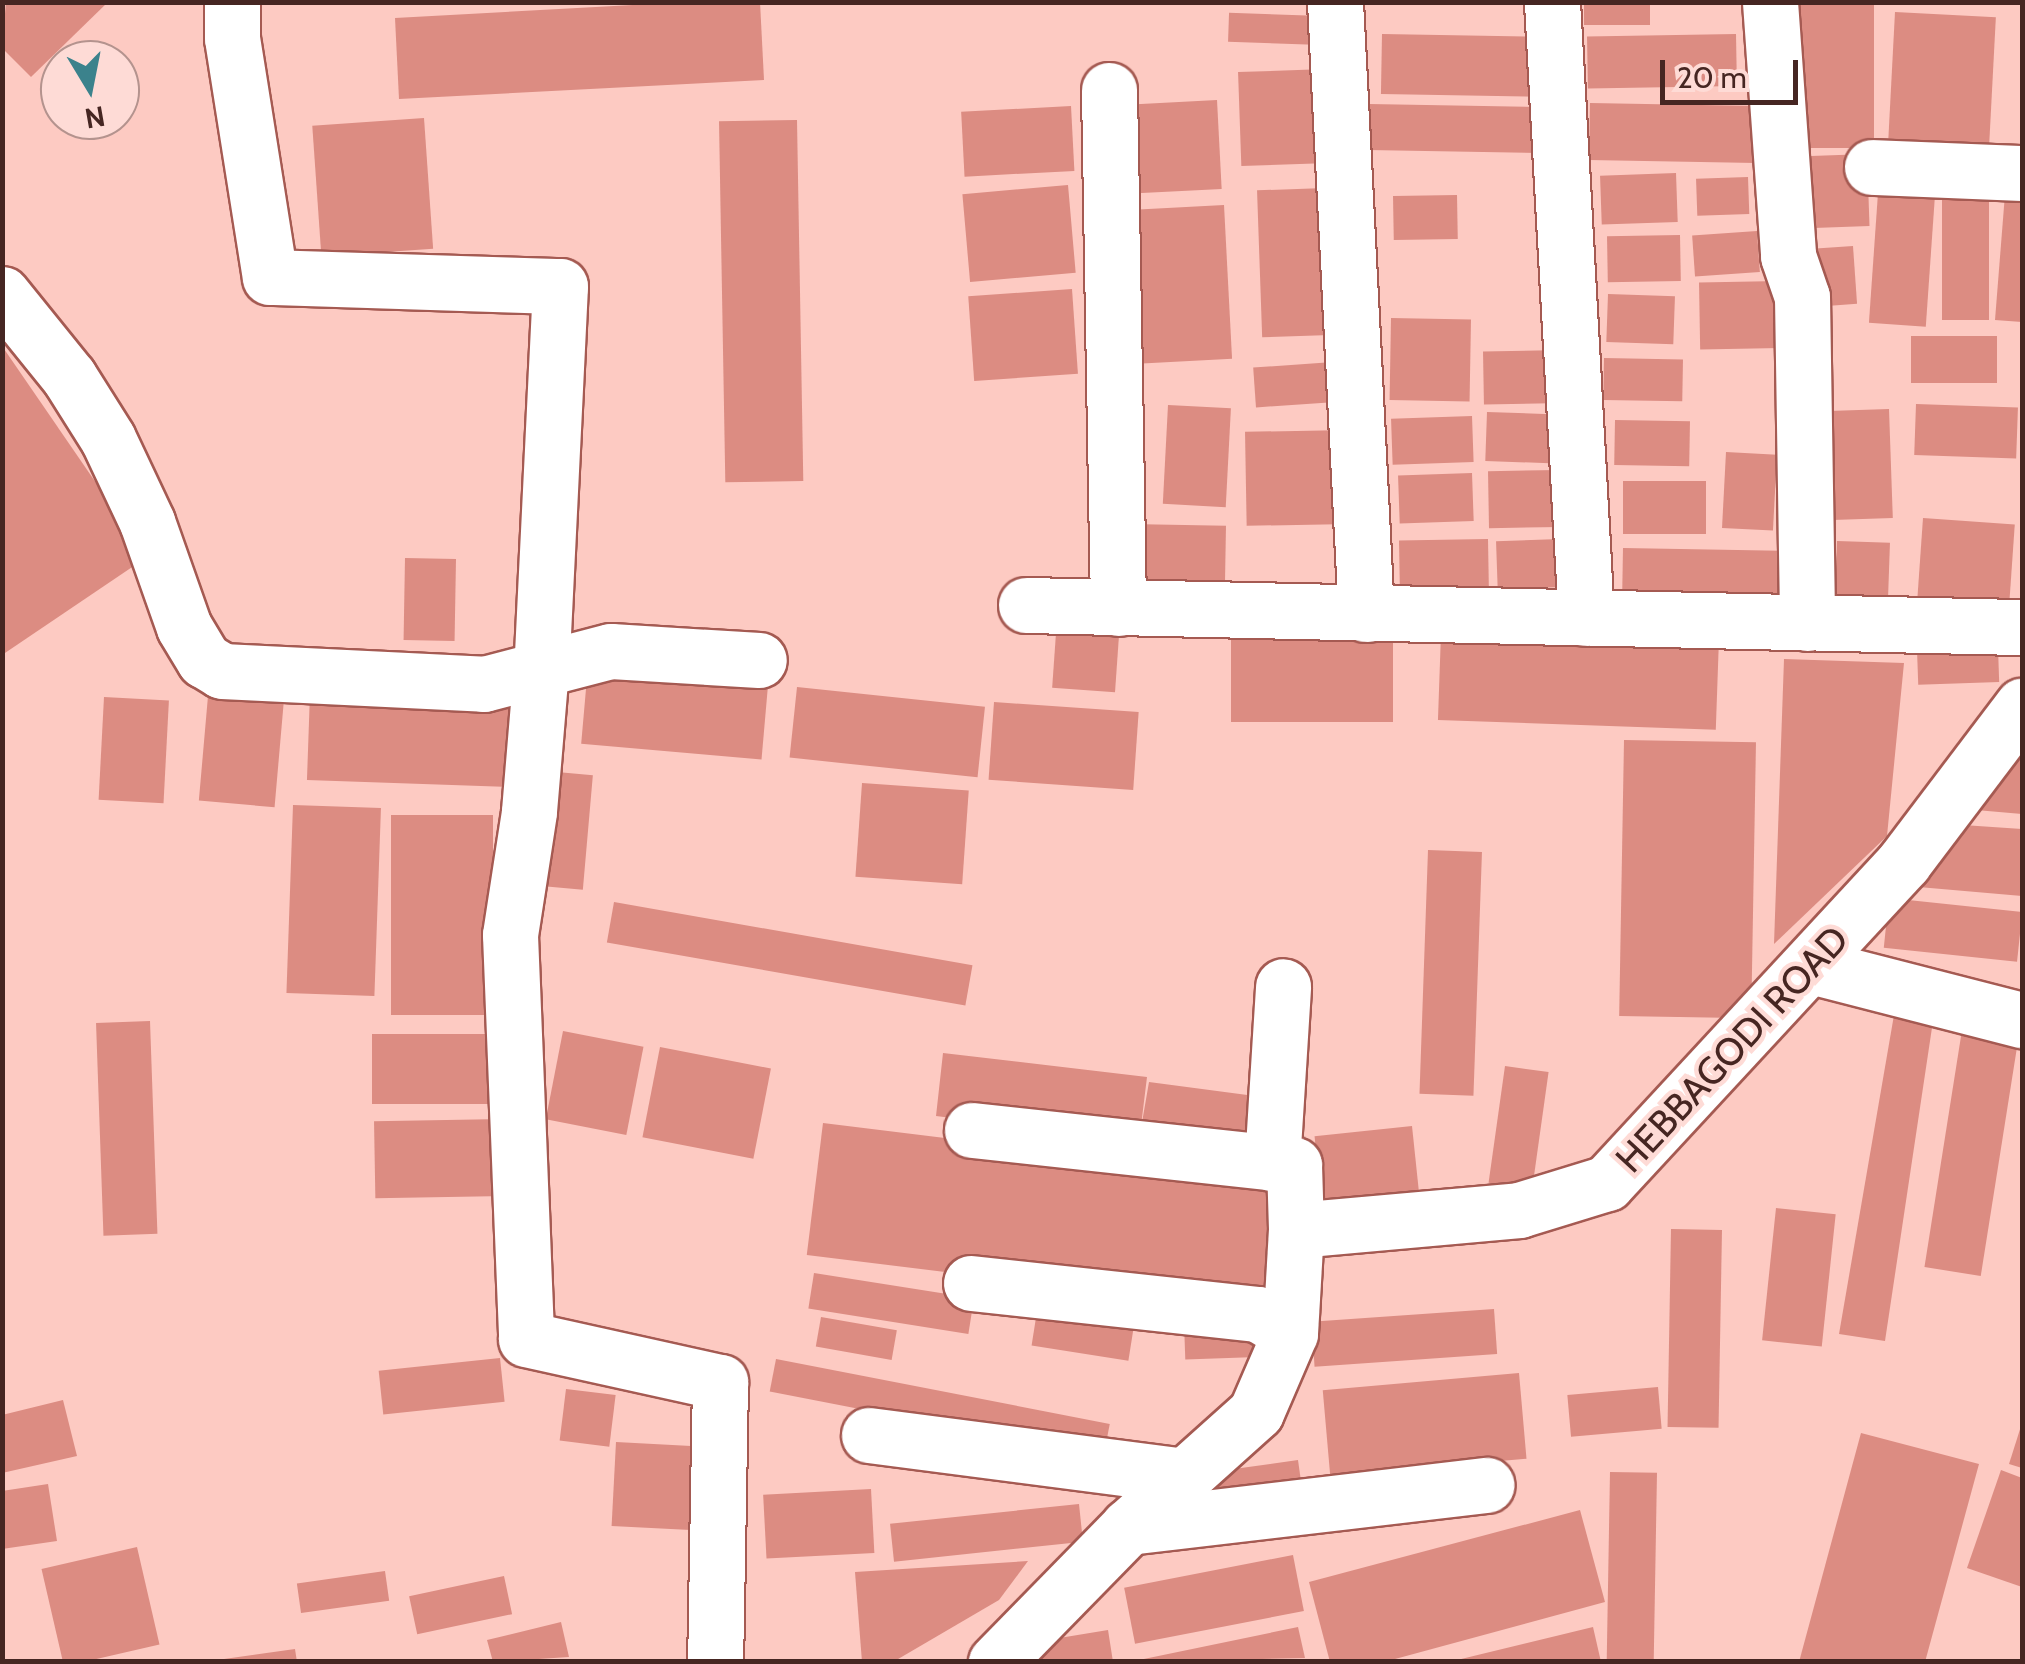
<!DOCTYPE html>
<style>
body{margin:0}
#map{position:relative;width:2025px;height:1664px;overflow:hidden;background:#fdcac2;font-family:Cabin,sans-serif}
div>[style]{position:absolute}
.building>*{inset:0;background:#dc8c82;transform-origin:0 0}
.roads{filter:drop-shadow(2px 0 #a55a52) drop-shadow(-2px 0 #a55a52) drop-shadow(0 2px #a55a52) drop-shadow(0 -2px #a55a52)}
.minor>*{height:55px;margin:-27.5px;padding:0 27.5px;transform-origin:27.5px;border-radius:27.5px;background:#fff}
span{translate:-50% -50%;white-space:nowrap;text-align:center;line-height:1.15;-webkit-text-stroke:9px #fedbd6;paint-order:stroke}
.street-label{font-size:38px;color:#462622}
.frame{position:absolute;inset:0;border:5px solid #462622;pointer-events:none}
.north{position:absolute;left:40px;top:40px;width:100px;height:100px;box-sizing:border-box;background:#fedbd6;border:2px solid #b4938e;border-radius:50%;rotate:170deg;font-size:28px;font-weight:700;line-height:40px;text-align:center;color:#462622}
.north::after{content:'';display:block;margin:auto;width:35px;height:45px;background:#3b828c;clip-path:polygon(50% 0,100% 100%,50% 72%,0 100%)}
.scale{position:absolute;left:1660px;top:60px;width:138px;height:45px;box-sizing:border-box;border:5px solid #462622;border-top:0;padding-left:12px;font-size:30px;line-height:35px;white-space:nowrap;color:#462622;-webkit-text-stroke:8px #fedbd6;paint-order:stroke}
</style>
<div id="map">
<div class="building">
<i style="clip-path:polygon(6px 2px,108px 2px,31px 77px,2px 48px)"></i>
<i style="clip-path:polygon(688px 2px,760px 2px,764px 80px,399px 99px,395px 18px)"></i>
<i style="left:1584px;top:2px;width:66px;height:23px"></i>
<i style="left:1800px;top:2px;width:74px;height:146px"></i>
<i style="left:1895px;top:12px;width:101px;height:127px;rotate:3deg"></i>
<i style="left:1322px;top:16px;width:29px;height:93px;rotate:92deg"></i>
<i style="left:1382px;top:34px;width:163px;height:60px;rotate:1deg"></i>
<i style="left:1736px;top:34px;width:52px;height:149px;rotate:89deg"></i>
<i style="left:1326px;top:69px;width:94px;height:88px;rotate:88deg"></i>
<i style="left:1217px;top:100px;width:89px;height:100px;rotate:87deg"></i>
<i style="left:1590px;top:103px;width:167px;height:57px;rotate:1deg"></i>
<i style="left:1369px;top:104px;width:172px;height:46px;rotate:1deg"></i>
<i style="left:1071px;top:106px;width:65px;height:110px;rotate:87deg"></i>
<i style="left:424px;top:118px;width:131px;height:112px;rotate:86deg"></i>
<i style="left:797px;top:120px;width:361px;height:78px;rotate:89deg"></i>
<i style="left:1867px;top:154px;width:72px;height:70px;rotate:88deg"></i>
<i style="left:1676px;top:173px;width:49px;height:76px;rotate:88deg"></i>
<i style="left:1748px;top:177px;width:37px;height:52px;rotate:88deg"></i>
<i style="left:1068px;top:185px;width:88px;height:106px;rotate:85deg"></i>
<i style="left:1325px;top:188px;width:147px;height:68px;rotate:88deg"></i>
<i style="left:1942px;top:188px;width:47px;height:132px"></i>
<i style="left:1878px;top:193px;width:57px;height:130px;rotate:4deg"></i>
<i style="clip-path:polygon(2005px 194px,2022px 195px,2022px 322px,1995px 320px)"></i>
<i style="left:1457px;top:195px;width:44px;height:64px;rotate:89deg"></i>
<i style="left:1224px;top:205px;width:154px;height:109px;rotate:87deg"></i>
<i style="left:1757px;top:231px;width:41px;height:65px;rotate:86deg"></i>
<i style="left:1680px;top:235px;width:46px;height:73px;rotate:89deg"></i>
<i style="left:1853px;top:246px;width:58px;height:37px;rotate:86deg"></i>
<i style="left:1784px;top:281px;width:67px;height:85px;rotate:89deg"></i>
<i style="left:1072px;top:289px;width:85px;height:104px;rotate:86deg"></i>
<i style="left:1608px;top:294px;width:67px;height:48px;rotate:2deg"></i>
<i style="left:1391px;top:318px;width:80px;height:82px;rotate:1deg"></i>
<i style="left:1997px;top:336px;width:47px;height:86px;rotate:90deg"></i>
<i style="clip-path:polygon(2px 346px,147px 557px,2px 655px)"></i>
<i style="left:1563px;top:350px;width:53px;height:80px;rotate:89deg"></i>
<i style="left:1604px;top:358px;width:79px;height:42px;rotate:1deg"></i>
<i style="left:1333px;top:362px;width:40px;height:80px;rotate:86deg"></i>
<i style="left:1916px;top:404px;width:102px;height:51px;rotate:2deg"></i>
<i style="left:1168px;top:405px;width:63px;height:99px;rotate:3deg"></i>
<i style="left:1889px;top:409px;width:109px;height:68px;rotate:88deg"></i>
<i style="left:1487px;top:412px;width:71px;height:49px;rotate:2deg"></i>
<i style="left:1472px;top:416px;width:46px;height:81px;rotate:88deg"></i>
<i style="left:1615px;top:420px;width:75px;height:45px;rotate:1deg"></i>
<i style="left:1349px;top:430px;width:94px;height:104px;rotate:89deg"></i>
<i style="left:1726px;top:452px;width:51px;height:76px;rotate:3deg"></i>
<i style="left:1559px;top:470px;width:57px;height:71px;rotate:89deg"></i>
<i style="left:1472px;top:473px;width:48px;height:74px;rotate:88deg"></i>
<i style="left:1623px;top:481px;width:83px;height:53px"></i>
<i style="left:1923px;top:518px;width:92px;height:80px;rotate:4deg"></i>
<i style="left:1129px;top:524px;width:97px;height:65px;rotate:1deg"></i>
<i style="left:1488px;top:539px;width:49px;height:89px;rotate:89deg"></i>
<i style="left:1560px;top:539px;width:48px;height:64px;rotate:88deg"></i>
<i style="left:1837px;top:541px;width:53px;height:63px;rotate:2deg"></i>
<i style="left:1623px;top:548px;width:158px;height:47px;rotate:1deg"></i>
<i style="left:405px;top:558px;width:51px;height:82px;rotate:1deg"></i>
<i style="left:1056px;top:633px;width:63px;height:55px;rotate:4deg"></i>
<i style="left:1441px;top:633px;width:278px;height:87px;rotate:2deg"></i>
<i style="left:1231px;top:640px;width:162px;height:82px"></i>
<i style="left:1998px;top:648px;width:34px;height:81px;rotate:88deg"></i>
<i style="clip-path:polygon(1784px 659px,1904px 663px,1887px 836px,1774px 944px)"></i>
<i style="left:588px;top:666px;width:181px;height:78px;rotate:5deg"></i>
<i style="left:797px;top:687px;width:189px;height:71px;rotate:6deg"></i>
<i style="left:310px;top:693px;width:213px;height:87px;rotate:2deg"></i>
<i style="left:208px;top:696px;width:76px;height:105px;rotate:5deg"></i>
<i style="left:104px;top:697px;width:65px;height:103px;rotate:3deg"></i>
<i style="left:994px;top:702px;width:145px;height:78px;rotate:4deg"></i>
<i style="left:1624px;top:740px;width:132px;height:276px;rotate:1deg"></i>
<i style="clip-path:polygon(2022px 742px,2022px 814px,1976px 810px)"></i>
<i style="left:557px;top:772px;width:36px;height:115px;rotate:5deg"></i>
<i style="left:862px;top:783px;width:107px;height:94px;rotate:4deg"></i>
<i style="left:293px;top:805px;width:88px;height:188px;rotate:2deg"></i>
<i style="left:391px;top:815px;width:102px;height:200px"></i>
<i style="clip-path:polygon(1948px 824px,2022px 829px,2022px 896px,1907px 886px)"></i>
<i style="left:1428px;top:850px;width:54px;height:244px;rotate:2deg"></i>
<i style="left:1889px;top:898px;width:134px;height:50px;rotate:6deg"></i>
<i style="left:614px;top:902px;width:364px;height:41px;rotate:10deg"></i>
<i style="clip-path:polygon(1894px 1015px,1933px 1021px,1885px 1341px,1839px 1334px)"></i>
<i style="left:150px;top:1021px;width:213px;height:54px;rotate:88deg"></i>
<i style="left:1962px;top:1030px;width:57px;height:240px;rotate:9deg"></i>
<i style="left:563px;top:1031px;width:82px;height:90px;rotate:11deg"></i>
<i style="left:372px;top:1034px;width:126px;height:70px"></i>
<i style="left:660px;top:1047px;width:113px;height:92px;rotate:11deg"></i>
<i style="clip-path:polygon(943px 1053px,1147px 1077px,1140px 1134px,1149px 1082px,1270px 1098px,1262px 1157px,936px 1116px)"></i>
<i style="left:1505px;top:1066px;width:44px;height:118px;rotate:8deg"></i>
<i style="left:504px;top:1119px;width:77px;height:130px;rotate:89deg"></i>
<i style="left:823px;top:1123px;width:471px;height:133px;rotate:7deg"></i>
<i style="left:1412px;top:1126px;width:69px;height:98px;rotate:84deg"></i>
<i style="left:1776px;top:1208px;width:60px;height:133px;rotate:6deg"></i>
<i style="left:1671px;top:1229px;width:51px;height:198px;rotate:1deg"></i>
<i style="left:814px;top:1273px;width:162px;height:36px;rotate:9deg"></i>
<i style="left:1038px;top:1305px;width:98px;height:41px;rotate:9deg"></i>
<i style="left:1494px;top:1309px;width:45px;height:183px;rotate:86deg"></i>
<i style="left:821px;top:1317px;width:77px;height:30px;rotate:10deg"></i>
<i style="left:1256px;top:1321px;width:36px;height:72px;rotate:88deg"></i>
<i style="left:500px;top:1358px;width:44px;height:122px;rotate:84deg"></i>
<i style="left:776px;top:1359px;width:340px;height:33px;rotate:11deg"></i>
<i style="left:1519px;top:1373px;width:86px;height:197px;rotate:85deg"></i>
<i style="left:1658px;top:1387px;width:42px;height:91px;rotate:85deg"></i>
<i style="left:566px;top:1389px;width:50px;height:52px;rotate:7deg"></i>
<i style="clip-path:polygon(63px 1400px,77px 1456px,2px 1473px,2px 1415px)"></i>
<i style="clip-path:polygon(2022px 1423px,2022px 1468px,2009px 1464px)"></i>
<i style="clip-path:polygon(1861px 1433px,1979px 1464px,1925px 1662px,1799px 1662px)"></i>
<i style="left:616px;top:1442px;width:94px;height:84px;rotate:3deg"></i>
<i style="left:1298px;top:1460px;width:27px;height:83px;rotate:82deg"></i>
<i style="clip-path:polygon(2001px 1470px,2022px 1478px,2022px 1587px,1967px 1568px)"></i>
<i style="left:1610px;top:1472px;width:47px;height:190px;rotate:1deg"></i>
<i style="clip-path:polygon(48px 1484px,57px 1541px,2px 1549px,2px 1491px)"></i>
<i style="left:871px;top:1489px;width:64px;height:108px;rotate:87deg"></i>
<i style="left:1079px;top:1504px;width:38px;height:190px;rotate:84deg"></i>
<i style="clip-path:polygon(1580px 1510px,1605px 1602px,1384px 1662px,1330px 1662px,1309px 1582px)"></i>
<i style="left:137px;top:1547px;width:100px;height:98px;rotate:77deg"></i>
<i style="left:1293px;top:1555px;width:57px;height:172px;rotate:79deg"></i>
<i style="clip-path:polygon(1028px 1561px,999px 1600px,893px 1662px,862px 1662px,855px 1572px)"></i>
<i style="left:385px;top:1571px;width:30px;height:89px;rotate:82deg"></i>
<i style="left:504px;top:1576px;width:39px;height:97px;rotate:78deg"></i>
<i style="clip-path:polygon(561px 1622px,569px 1657px,493px 1662px,487px 1640px)"></i>
<i style="clip-path:polygon(1298px 1627px,1305px 1658px,1140px 1662px,1139px 1660px)"></i>
<i style="clip-path:polygon(1593px 1627px,1601px 1662px,1457px 1662px,1457px 1660px)"></i>
<i style="clip-path:polygon(1108px 1630px,1113px 1662px,1032px 1662px,1029px 1643px)"></i>
<i style="clip-path:polygon(295px 1649px,297px 1662px,224px 1662px,224px 1659px)"></i>
</div>
<div class="roads">
<div class="minor">
<i style="left:232px;top:2px;width:36px;rotate:90deg"></i>
<i style="left:232px;top:38px;width:242px;rotate:81deg"></i>
<i style="left:270px;top:277px;width:290px;rotate:1.8deg"></i>
<i style="left:560px;top:286px;width:382px;rotate:92.8deg"></i>
<i style="left:541px;top:668px;width:144px;rotate:94.8deg"></i>
<i style="left:529px;top:812px;width:124px;rotate:98.8deg"></i>
<i style="left:510px;top:935px;width:404px;rotate:87.7deg"></i>
<i style="left:526px;top:1339px;width:199px;rotate:12.5deg"></i>
<i style="left:720px;top:1382px;width:280px;rotate:91deg"></i>
<i style="left:1335px;top:2px;width:613px;rotate:87.1deg"></i>
<i style="left:1552px;top:2px;width:617px;rotate:86.84deg"></i>
<i style="left:1770px;top:2px;width:255px;rotate:85.9deg"></i>
<i style="left:1788px;top:256px;width:43px;rotate:71.1deg"></i>
<i style="left:1802px;top:297px;width:326px;rotate:89.1deg"></i>
<i style="left:1109px;top:90px;width:518px;rotate:89deg"></i>
<i style="left:1872px;top:167px;width:150px;rotate:2.3deg"></i>
<i style="left:2px;top:294px;width:107px;rotate:51.1deg"></i>
<i style="left:69px;top:377px;width:73px;rotate:57.8deg"></i>
<i style="left:108px;top:439px;width:92px;rotate:64.8deg"></i>
<i style="left:147px;top:522px;width:111px;rotate:70.6deg"></i>
<i style="left:184px;top:627px;width:39px;rotate:59deg"></i>
<i style="left:204px;top:660px;width:21px;rotate:31deg"></i>
<i style="left:222px;top:671px;width:262px;rotate:2.8deg"></i>
<i style="left:484px;top:684px;width:131px;rotate:-14.6deg"></i>
<i style="left:611px;top:651px;width:148px;rotate:3.5deg"></i>
<i style="left:1026px;top:605px;width:996px;rotate:1.27deg"></i>
<i style="left:1811px;top:966px;width:218px;rotate:14.4deg"></i>
<i style="left:972px;top:1130px;width:324px;rotate:6.2deg"></i>
<i style="left:1294px;top:1165px;width:65px;rotate:88.2deg"></i>
<i style="left:1272px;top:1163px;width:177px;rotate:-86.4deg"></i>
<i style="left:971px;top:1283px;width:289px;rotate:6.2deg"></i>
<i style="left:1258px;top:1314px;width:37px;rotate:31deg"></i>
<i style="left:869px;top:1435px;width:318px;rotate:7.4deg"></i>
<i style="left:1128px;top:1527px;width:361px;rotate:-6.7deg"></i>
<i style="left:996px;top:1662px;width:189px;rotate:-45.6deg"></i>
<i style="left:1128px;top:1527px;width:172px;rotate:-41.9deg"></i>
<i style="left:1256px;top:1412px;width:86px;rotate:-66.7deg"></i>
<i style="left:1290px;top:1333px;width:103px;rotate:-86.7deg"></i>
<i style="left:1296px;top:1230px;width:224px;rotate:-5.1deg"></i>
<i style="left:1519px;top:1210px;width:92px;rotate:-17.1deg"></i>
<i style="left:1607px;top:1183px;width:437px;rotate:-47.2deg"></i>
<i style="left:1904px;top:862px;width:196px;rotate:-52.9deg"></i>
</div>
</div>
<div class="street-label">
<span style="left:1732px;top:1049px;rotate:-47deg">HEBBAGODI ROAD</span>
</div>
<div class="frame"></div>
<div class="north">N</div>
<div class="scale">20 m</div>
</div>
